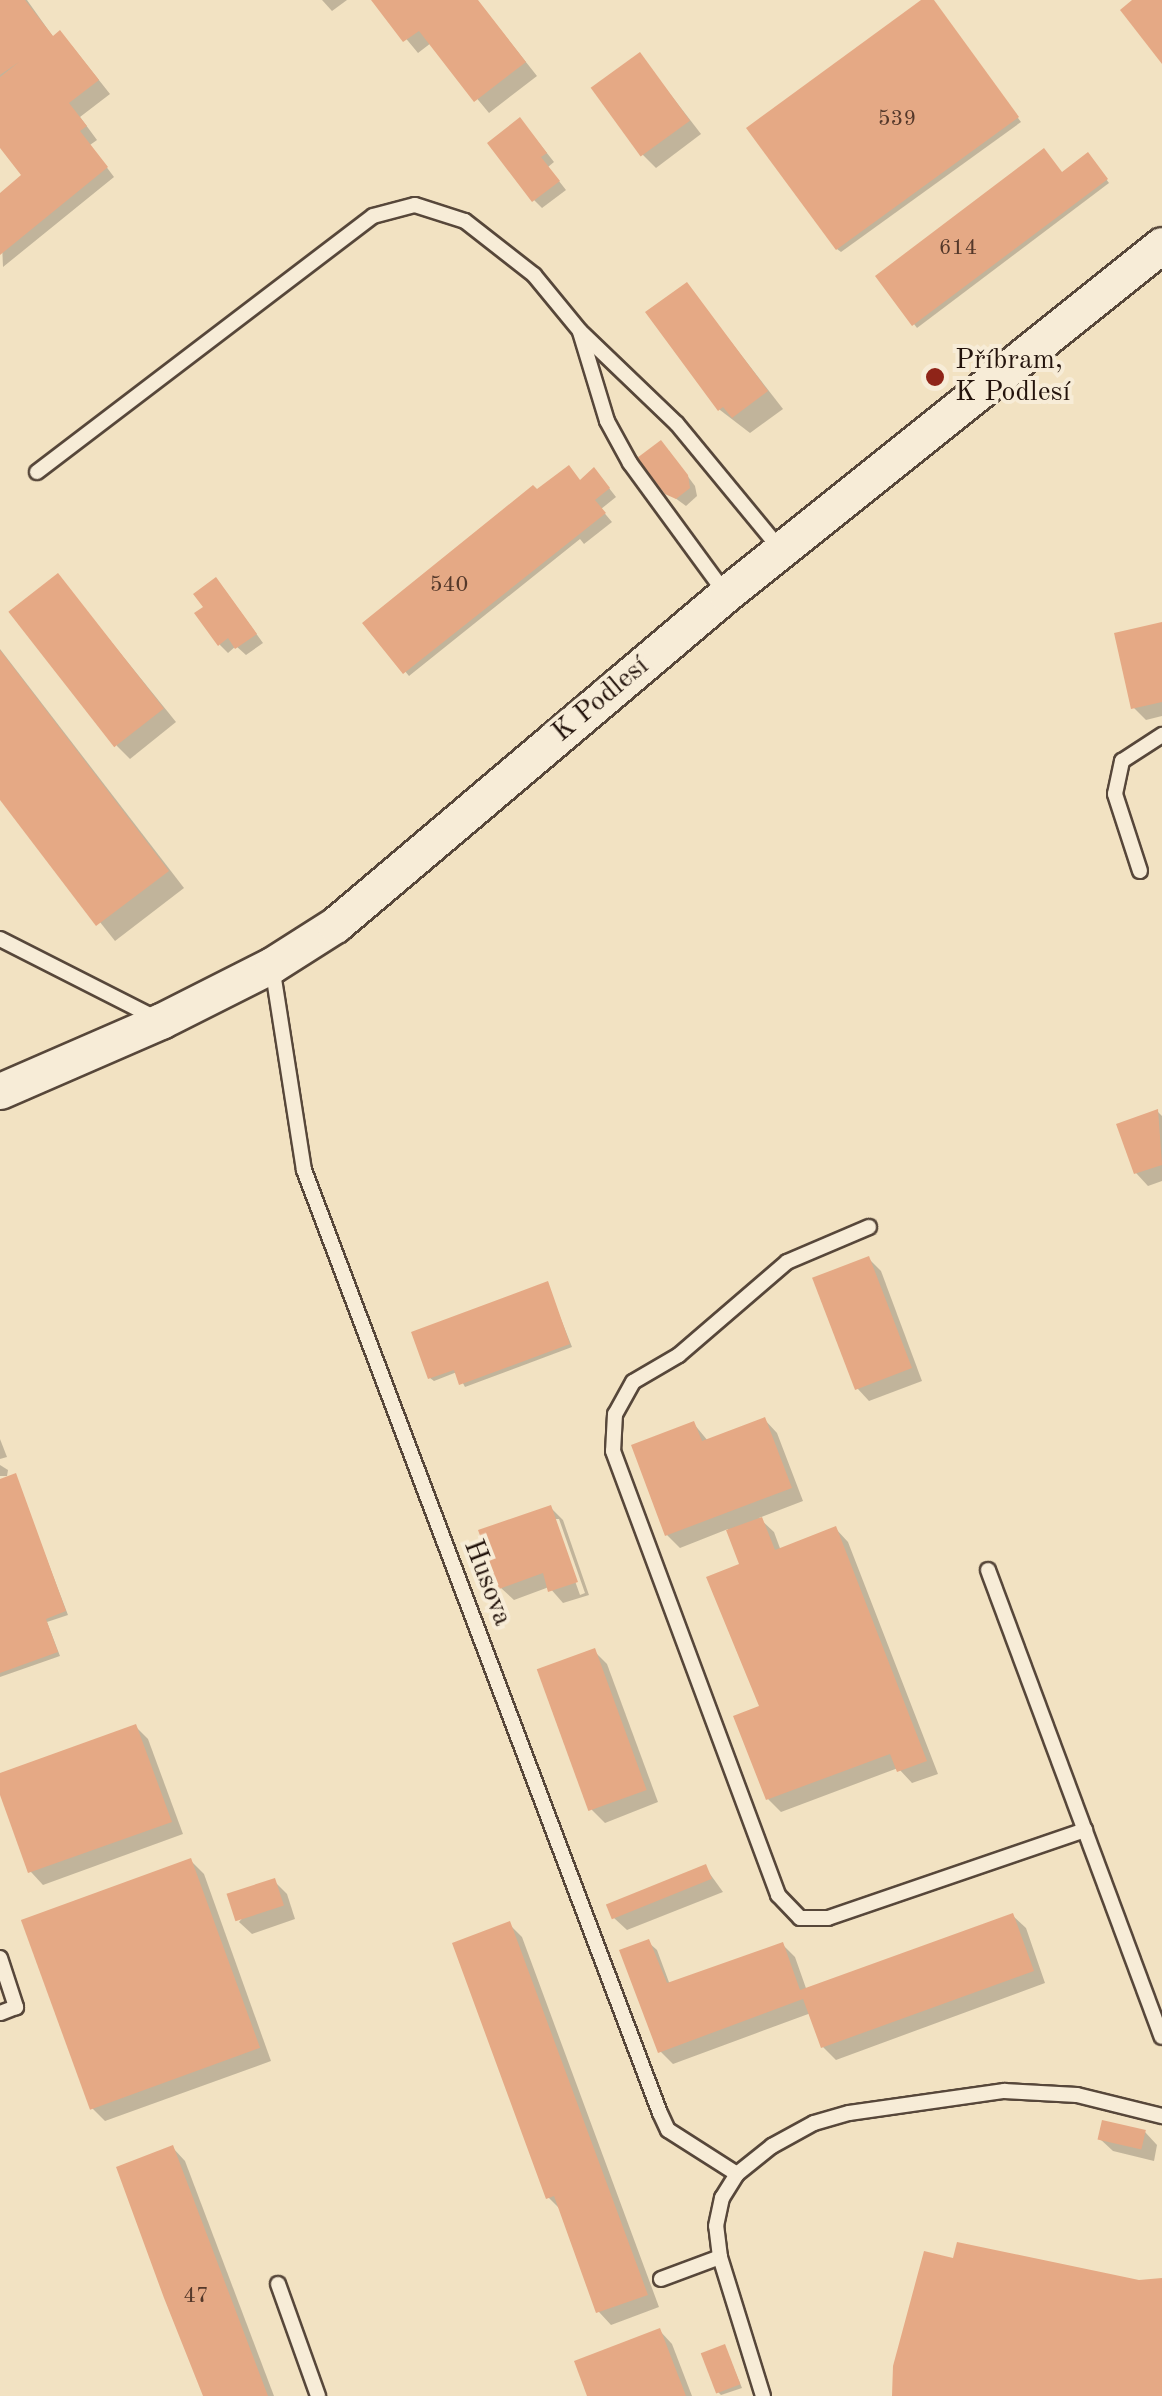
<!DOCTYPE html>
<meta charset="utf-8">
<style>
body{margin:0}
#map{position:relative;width:1162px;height:2396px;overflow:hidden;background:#f2e2c2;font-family:"Old Standard TT",serif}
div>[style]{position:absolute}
.shadow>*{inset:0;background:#0003}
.building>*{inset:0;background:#e5a985;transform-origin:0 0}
.roads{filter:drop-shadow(2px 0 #57473a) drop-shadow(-2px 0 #57473a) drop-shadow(0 2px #57473a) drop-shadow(0 -2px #57473a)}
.service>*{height:14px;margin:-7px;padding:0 7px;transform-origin:7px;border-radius:7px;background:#f7ecd7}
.tertiary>*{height:35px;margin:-17.5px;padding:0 17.5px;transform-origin:17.5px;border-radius:17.5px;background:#f7ecd7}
.dots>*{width:28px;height:28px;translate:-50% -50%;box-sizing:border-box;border:5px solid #f7ecd7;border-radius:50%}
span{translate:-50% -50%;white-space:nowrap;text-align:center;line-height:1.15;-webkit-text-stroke:8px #f7ecd7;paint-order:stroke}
.number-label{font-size:22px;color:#54382a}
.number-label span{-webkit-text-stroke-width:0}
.poi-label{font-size:28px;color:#23130c}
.left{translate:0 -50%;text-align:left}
.street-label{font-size:28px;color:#23130c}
</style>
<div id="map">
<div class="shadow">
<i style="clip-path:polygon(0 0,27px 0,54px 38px,72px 46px,110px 94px,80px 117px,97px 140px,90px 145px,114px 177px,3px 267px,0 197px,27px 177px,0 144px)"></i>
<i style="clip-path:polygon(322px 0,347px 0,332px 11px)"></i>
<i style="clip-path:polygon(374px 0,477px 0,537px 76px,489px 113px,431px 43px,418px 53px)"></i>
<i style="clip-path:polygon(926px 0,932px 1px,1021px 122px,841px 252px,837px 249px)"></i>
<i style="clip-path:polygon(640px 55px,701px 134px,656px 168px,643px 155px)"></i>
<i style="clip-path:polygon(528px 129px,554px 162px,548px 167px,566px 190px,542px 208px,534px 200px)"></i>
<i style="clip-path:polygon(1091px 159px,1109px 183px,917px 328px,878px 276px)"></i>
<i style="clip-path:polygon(687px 285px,783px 409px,750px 433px,720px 410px,648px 313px)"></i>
<i style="clip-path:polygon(669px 451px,695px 486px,697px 496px,686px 506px,667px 492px)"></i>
<i style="clip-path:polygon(602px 479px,616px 497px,601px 509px,612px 522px,584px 544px,580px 539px,409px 676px,365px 623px,537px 492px)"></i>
<i style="clip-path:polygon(58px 576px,176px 722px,130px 759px,117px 746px)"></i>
<i style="clip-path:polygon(224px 589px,263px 643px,246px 655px,236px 646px,228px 653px,220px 645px)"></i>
<i style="clip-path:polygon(1162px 625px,1162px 716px,1146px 720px,1133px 707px)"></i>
<i style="clip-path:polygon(0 649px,184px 888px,115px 941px,0 796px)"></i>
<i style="clip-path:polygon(1158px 1112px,1162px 1116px,1162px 1181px,1148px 1186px,1136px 1173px)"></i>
<i style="clip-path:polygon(868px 1258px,881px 1271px,922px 1381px,869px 1401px,857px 1388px)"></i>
<i style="clip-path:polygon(547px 1284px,572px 1347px,465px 1387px,457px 1372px,434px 1381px,430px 1378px)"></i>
<i style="clip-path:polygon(765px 1420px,777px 1433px,803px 1501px,759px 1518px,774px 1532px,781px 1551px,836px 1529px,848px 1542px,938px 1774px,912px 1783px,898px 1768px,781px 1812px,768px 1799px,762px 1708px,742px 1565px,728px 1529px,680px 1548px,667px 1535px,694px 1424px,708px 1441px)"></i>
<i style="clip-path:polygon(0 1439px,7px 1457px,0 1459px)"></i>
<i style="clip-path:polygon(0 1465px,8px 1470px,7px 1476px,0 1476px)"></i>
<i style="clip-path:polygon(15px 1476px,68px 1615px,47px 1622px,60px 1656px,0 1677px,0 1481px)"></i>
<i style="clip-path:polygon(evenodd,550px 1507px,563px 1520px,589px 1595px,563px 1603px,549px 1587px,514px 1600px,501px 1588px,550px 1507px,553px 1519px,559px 1519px,585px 1593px,580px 1595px,553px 1519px)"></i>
<i style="clip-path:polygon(594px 1651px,607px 1664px,658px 1802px,605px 1823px,592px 1810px)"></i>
<i style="clip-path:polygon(136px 1727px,148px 1739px,183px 1834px,43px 1885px,31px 1872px,0 1776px)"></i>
<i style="clip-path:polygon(191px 1861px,204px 1874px,271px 2061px,105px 2121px,92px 2108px)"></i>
<i style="clip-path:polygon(705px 1867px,723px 1892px,627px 1930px,614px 1918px)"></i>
<i style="clip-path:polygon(274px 1881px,287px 1894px,295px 1919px,252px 1934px,239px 1922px)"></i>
<i style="clip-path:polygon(1013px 1916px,1026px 1928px,1045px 1983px,836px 2060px,823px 2047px,811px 2013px,673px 2064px,661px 2052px,648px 1942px,657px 1950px,670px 1985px,782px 1944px,795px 1957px,807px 1991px)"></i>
<i style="clip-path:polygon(509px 1924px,522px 1937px,659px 2307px,611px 2325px,599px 2312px,562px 2211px,548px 2197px)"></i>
<i style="clip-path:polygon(1145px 2132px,1157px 2145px,1154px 2161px,1113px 2151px,1100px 2139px)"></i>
<i style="clip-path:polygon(173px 2148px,185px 2161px,274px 2396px,205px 2396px)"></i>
<i style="clip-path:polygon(660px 2331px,672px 2344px,692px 2396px,590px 2396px)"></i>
<i style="clip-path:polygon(725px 2347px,742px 2388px,721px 2395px,718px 2392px)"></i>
</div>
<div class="building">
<i style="clip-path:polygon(0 0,25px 0,53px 36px,60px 30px,99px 80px,69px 103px,87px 126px,80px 131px,108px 167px,0 255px,0 193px,21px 175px,0 148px,0 77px,19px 62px,0 75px)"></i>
<i style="clip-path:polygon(371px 0,478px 0,526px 62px,474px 102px,419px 31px,403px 42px)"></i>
<i style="clip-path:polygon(921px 0,934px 0,1019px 117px,836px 250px,746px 128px)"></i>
<i style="clip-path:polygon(1132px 0,1162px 0,1162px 64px,1120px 10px)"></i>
<i style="left:640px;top:52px;width:85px;height:61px;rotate:54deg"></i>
<i style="clip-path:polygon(520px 117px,547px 153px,541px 157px,560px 181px,532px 202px,487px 143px)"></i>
<i style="clip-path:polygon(1044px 148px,1062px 172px,1088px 152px,1108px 179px,912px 326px,875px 276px)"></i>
<i style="clip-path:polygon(687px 282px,768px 391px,732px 418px,723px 407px,718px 411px,645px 312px)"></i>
<i style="clip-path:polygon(661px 440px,688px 475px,690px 488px,676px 499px,665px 494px,637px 458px)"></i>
<i style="clip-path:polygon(569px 465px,580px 480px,594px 467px,610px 488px,595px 500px,606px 513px,403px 674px,362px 623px,533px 485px,537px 489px)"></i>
<i style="left:58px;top:573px;width:172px;height:63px;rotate:52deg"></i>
<i style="clip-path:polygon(216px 577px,257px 634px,235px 649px,228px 638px,218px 646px,194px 613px,203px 607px,193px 594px)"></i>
<i style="clip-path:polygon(1162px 622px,1162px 702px,1131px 709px,1114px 633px)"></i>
<i style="clip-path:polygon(0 650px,169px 871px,96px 926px,0 800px)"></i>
<i style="clip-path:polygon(1158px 1109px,1162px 1165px,1134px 1174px,1116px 1124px)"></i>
<i style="left:869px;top:1256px;width:120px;height:61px;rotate:69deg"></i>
<i style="clip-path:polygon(548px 1281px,570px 1344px,459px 1385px,454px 1370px,428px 1379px,411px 1332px)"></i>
<i style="clip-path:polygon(765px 1417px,792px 1488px,665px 1536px,631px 1445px,694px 1421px,702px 1441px)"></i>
<i style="clip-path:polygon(16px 1473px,66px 1611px,46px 1619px,58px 1652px,0 1673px,0 1479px)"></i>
<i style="clip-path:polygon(551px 1505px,578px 1582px,548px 1592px,543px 1573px,499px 1589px,478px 1530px)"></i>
<i style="clip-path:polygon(762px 1517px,775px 1550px,836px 1526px,927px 1761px,897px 1772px,890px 1754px,766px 1800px,733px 1716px,759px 1706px,706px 1577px,739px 1564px,726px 1530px)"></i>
<i style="left:595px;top:1648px;width:151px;height:62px;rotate:70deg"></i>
<i style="clip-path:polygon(136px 1724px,172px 1822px,28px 1873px,0 1795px,0 1773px)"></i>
<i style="left:191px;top:1858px;width:202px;height:181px;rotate:70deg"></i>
<i style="left:706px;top:1864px;width:16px;height:108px;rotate:68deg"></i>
<i style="left:275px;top:1878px;width:29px;height:51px;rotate:72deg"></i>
<i style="clip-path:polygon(1013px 1913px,1034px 1971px,821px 2048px,803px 1999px,658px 2053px,619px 1950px,649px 1939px,667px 1983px,783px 1942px,800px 1990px)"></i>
<i style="clip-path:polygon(510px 1921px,648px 2295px,596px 2313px,554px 2196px,546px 2199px,452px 1943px)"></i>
<i style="left:1102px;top:2120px;width:45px;height:20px;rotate:13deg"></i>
<i style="clip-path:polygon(173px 2145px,246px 2338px,268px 2396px,203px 2396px,164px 2298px,116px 2167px)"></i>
<i style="clip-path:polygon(957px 2242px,1139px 2280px,1162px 2278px,1162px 2396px,892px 2396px,893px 2366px,924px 2251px,953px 2258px)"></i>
<i style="clip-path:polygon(660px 2328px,686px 2396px,587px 2396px,574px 2361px)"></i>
<i style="left:725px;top:2344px;width:43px;height:26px;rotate:69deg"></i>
</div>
<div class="roads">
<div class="service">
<i style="left:580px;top:332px;width:93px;rotate:73.1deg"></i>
<i style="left:607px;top:421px;width:48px;rotate:61.3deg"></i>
<i style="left:630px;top:463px;width:162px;rotate:53.8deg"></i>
<i style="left:37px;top:472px;width:422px;rotate:-37.3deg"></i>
<i style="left:373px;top:216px;width:43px;rotate:-14.7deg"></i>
<i style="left:415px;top:205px;width:52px;rotate:17.7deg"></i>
<i style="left:465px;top:221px;width:88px;rotate:38deg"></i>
<i style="left:534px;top:275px;width:72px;rotate:50.6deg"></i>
<i style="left:580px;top:331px;width:134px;rotate:43.8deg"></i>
<i style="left:677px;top:424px;width:162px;rotate:50.5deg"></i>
<i style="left:1140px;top:871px;width:81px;rotate:-108deg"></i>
<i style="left:1115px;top:794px;width:34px;rotate:-78deg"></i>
<i style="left:1122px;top:761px;width:48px;rotate:-33deg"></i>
<i style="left:0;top:939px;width:175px;rotate:26.9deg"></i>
<i style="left:272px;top:966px;width:206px;rotate:81.1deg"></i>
<i style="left:304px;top:1170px;width:1008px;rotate:69.32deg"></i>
<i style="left:660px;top:2113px;width:19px;rotate:65deg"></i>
<i style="left:668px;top:2130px;width:82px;rotate:32.5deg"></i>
<i style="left:869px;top:1227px;width:89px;rotate:156.9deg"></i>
<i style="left:787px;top:1262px;width:143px;rotate:139.3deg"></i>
<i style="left:679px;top:1355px;width:53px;rotate:149.6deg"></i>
<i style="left:633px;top:1382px;width:37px;rotate:119deg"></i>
<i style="left:615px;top:1414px;width:37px;rotate:93deg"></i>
<i style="left:613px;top:1451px;width:474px;rotate:69.6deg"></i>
<i style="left:778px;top:1895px;width:32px;rotate:46deg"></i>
<i style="left:800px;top:1918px;width:28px"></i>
<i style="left:828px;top:1918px;width:272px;rotate:-18.9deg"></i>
<i style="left:988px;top:1570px;width:498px;rotate:69.6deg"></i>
<i style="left:0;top:1958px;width:52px;rotate:71.9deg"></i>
<i style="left:16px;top:2007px;width:17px;rotate:159deg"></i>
<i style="left:661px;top:2279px;width:63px;rotate:-20.4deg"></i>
<i style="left:278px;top:2284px;width:119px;rotate:70.3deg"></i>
<i style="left:763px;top:2396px;width:145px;rotate:-107.2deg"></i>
<i style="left:720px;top:2257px;width:31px;rotate:-97deg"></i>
<i style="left:716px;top:2226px;width:29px;rotate:-78deg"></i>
<i style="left:722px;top:2198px;width:28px;rotate:-58deg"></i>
<i style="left:737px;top:2174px;width:45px;rotate:-38.7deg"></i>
<i style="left:772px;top:2146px;width:48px;rotate:-28.7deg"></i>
<i style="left:814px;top:2123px;width:36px;rotate:-16deg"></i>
<i style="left:849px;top:2113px;width:157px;rotate:-8.1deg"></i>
<i style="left:1004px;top:2091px;width:73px;rotate:3.1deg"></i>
<i style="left:1077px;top:2095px;width:88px;rotate:13.9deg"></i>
</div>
<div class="tertiary">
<i style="left:0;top:1091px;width:176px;rotate:-23.5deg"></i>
<i style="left:161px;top:1021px;width:124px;rotate:-26.8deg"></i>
<i style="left:272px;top:965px;width:75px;rotate:-32.4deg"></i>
<i style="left:335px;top:925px;width:512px;rotate:-40.25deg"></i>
<i style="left:726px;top:594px;width:558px;rotate:-38.68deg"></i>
</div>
</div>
<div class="dots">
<i style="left:935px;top:377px;background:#8f2418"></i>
</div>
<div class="number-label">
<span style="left:897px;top:120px">539</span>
<span style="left:958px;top:249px">614</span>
<span style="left:449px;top:586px">540</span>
<span style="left:196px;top:2297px">47</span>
</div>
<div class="poi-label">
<span class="left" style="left:955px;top:377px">Příbram,<br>K Podlesí</span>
</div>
<div class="street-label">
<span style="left:601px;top:700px;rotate:-40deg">K Podlesí</span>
<span style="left:487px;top:1583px;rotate:69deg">Husova</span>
</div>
</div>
